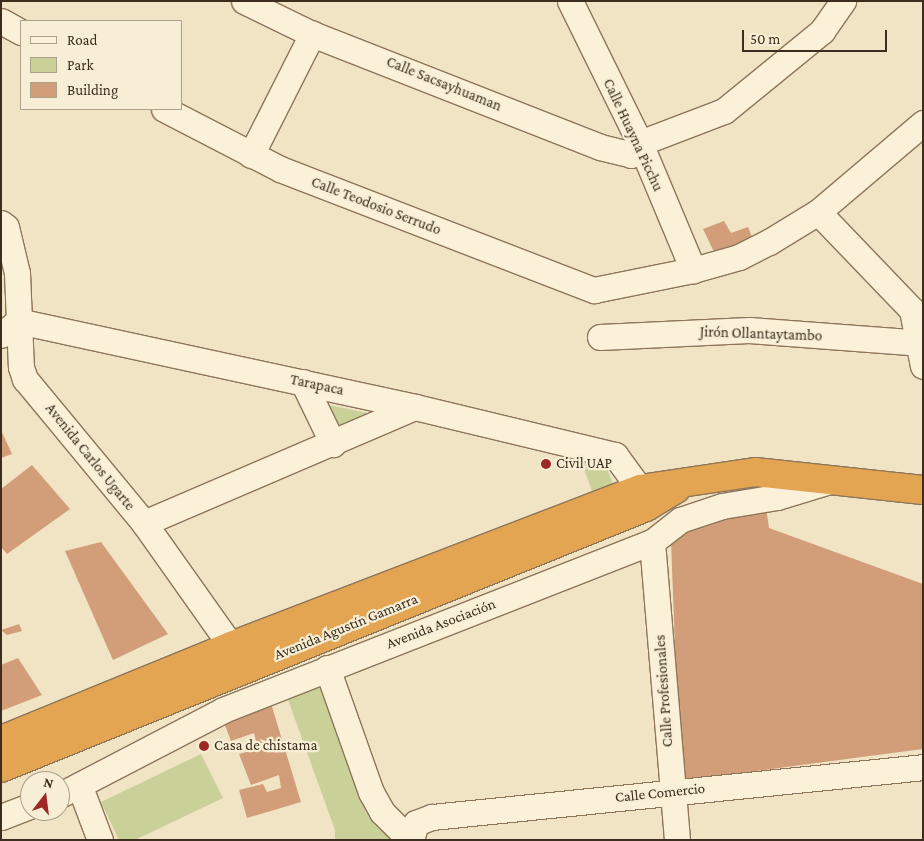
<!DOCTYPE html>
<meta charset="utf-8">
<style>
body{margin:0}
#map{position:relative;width:924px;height:841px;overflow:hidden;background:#f1e4c5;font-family:"Crimson Pro",serif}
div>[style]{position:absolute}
.green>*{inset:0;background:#c9d098}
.building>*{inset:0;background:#d19e79}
.roads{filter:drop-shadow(1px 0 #8d755a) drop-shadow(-1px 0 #8d755a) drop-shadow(0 1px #8d755a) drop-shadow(0 -1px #8d755a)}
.minor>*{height:25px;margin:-12.5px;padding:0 12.5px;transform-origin:12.5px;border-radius:12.5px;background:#fbf1d9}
.highway>*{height:28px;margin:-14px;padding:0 14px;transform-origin:14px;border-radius:14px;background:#e3a552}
.dots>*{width:14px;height:14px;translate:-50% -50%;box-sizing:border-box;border:2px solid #f7eed5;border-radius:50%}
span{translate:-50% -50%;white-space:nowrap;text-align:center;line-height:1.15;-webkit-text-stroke:4.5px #f7eed5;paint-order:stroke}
.street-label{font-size:15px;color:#3c2d1e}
.poi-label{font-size:15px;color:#3c2d1e}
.left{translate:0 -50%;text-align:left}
.frame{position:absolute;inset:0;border:2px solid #3c2d1e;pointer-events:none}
.legend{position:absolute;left:20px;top:20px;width:162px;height:90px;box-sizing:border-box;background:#f7eed5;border:1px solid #aca18c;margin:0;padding:6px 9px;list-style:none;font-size:15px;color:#3c2d1e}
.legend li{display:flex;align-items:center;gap:10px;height:25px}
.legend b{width:25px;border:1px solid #aca18c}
.north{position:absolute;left:20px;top:771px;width:50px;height:50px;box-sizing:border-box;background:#f7eed5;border:1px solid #aca18c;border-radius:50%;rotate:15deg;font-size:14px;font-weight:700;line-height:20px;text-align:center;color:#3c2d1e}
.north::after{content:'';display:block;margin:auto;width:18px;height:22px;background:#9f2726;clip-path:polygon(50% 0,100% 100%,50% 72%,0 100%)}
.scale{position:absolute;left:742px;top:30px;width:145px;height:22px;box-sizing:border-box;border:2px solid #3c2d1e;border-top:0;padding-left:6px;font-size:15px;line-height:18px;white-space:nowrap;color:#3c2d1e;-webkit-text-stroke:4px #f7eed5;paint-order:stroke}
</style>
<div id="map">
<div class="green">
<i style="clip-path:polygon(324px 404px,382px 416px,342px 440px)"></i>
<i style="clip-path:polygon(578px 452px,603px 459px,614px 486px,593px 494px)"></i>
<i style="clip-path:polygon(321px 676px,379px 828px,391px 840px,335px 840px,335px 830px,287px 697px)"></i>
<i style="clip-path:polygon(201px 754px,223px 798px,135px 840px,119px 840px,101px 802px)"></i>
</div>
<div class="building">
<i style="clip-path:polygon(724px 221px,731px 233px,748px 227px,755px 244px,716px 256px,703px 229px)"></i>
<i style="clip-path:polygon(1px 430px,12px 454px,1px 458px)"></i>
<i style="clip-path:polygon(32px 465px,70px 509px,7px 554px,1px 547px,1px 489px)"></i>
<i style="clip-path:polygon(766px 507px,769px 528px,923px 584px,923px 749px,680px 781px,671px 541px,682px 531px)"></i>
<i style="clip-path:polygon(101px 542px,168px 634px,113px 660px,65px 551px)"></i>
<i style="clip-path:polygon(19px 624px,22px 631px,7px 635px,1px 630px)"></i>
<i style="clip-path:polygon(18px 658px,42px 695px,1px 711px,1px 665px)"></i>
<i style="clip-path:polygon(270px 700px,301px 802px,247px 818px,239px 790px,263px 784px,267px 792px,281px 788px,279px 775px,251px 785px,239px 754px,258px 749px,254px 733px,231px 741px,223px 720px)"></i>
</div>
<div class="roads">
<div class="minor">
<i style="left:244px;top:1px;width:76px;rotate:25.9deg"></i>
<i style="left:312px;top:34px;width:309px;rotate:21.4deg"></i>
<i style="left:600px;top:147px;width:32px;rotate:14deg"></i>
<i style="left:631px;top:155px;width:15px;rotate:-53deg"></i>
<i style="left:570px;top:1px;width:158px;rotate:63.8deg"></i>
<i style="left:640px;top:143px;width:138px;rotate:67.3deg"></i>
<i style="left:1px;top:21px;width:23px;rotate:29deg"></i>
<i style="left:164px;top:109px;width:131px;rotate:27.3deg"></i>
<i style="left:280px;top:169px;width:337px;rotate:21.1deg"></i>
<i style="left:594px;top:290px;width:101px;rotate:-11.4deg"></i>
<i style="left:693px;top:270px;width:48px;rotate:-15.8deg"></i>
<i style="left:739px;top:257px;width:34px;rotate:-27deg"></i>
<i style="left:769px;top:242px;width:57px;rotate:-31.5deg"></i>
<i style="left:818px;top:212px;width:138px;rotate:-40.3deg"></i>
<i style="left:640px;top:143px;width:90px;rotate:-20.9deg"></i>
<i style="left:724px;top:111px;width:127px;rotate:-39.2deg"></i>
<i style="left:822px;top:31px;width:37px;rotate:-55deg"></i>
<i style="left:251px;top:155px;width:136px;rotate:-63.2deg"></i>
<i style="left:818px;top:212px;width:136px;rotate:46.2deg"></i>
<i style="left:912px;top:310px;width:57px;rotate:78.9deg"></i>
<i style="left:1px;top:223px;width:6px;rotate:39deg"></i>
<i style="left:6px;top:227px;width:47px;rotate:76.6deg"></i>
<i style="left:17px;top:273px;width:94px;rotate:87.6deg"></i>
<i style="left:21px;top:367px;width:13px;rotate:72deg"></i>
<i style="left:25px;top:379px;width:187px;rotate:50.4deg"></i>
<i style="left:144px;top:523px;width:151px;rotate:54.7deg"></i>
<i style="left:231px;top:646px;width:21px;rotate:67deg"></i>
<i style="left:1px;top:335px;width:22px;rotate:-39deg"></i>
<i style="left:18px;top:321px;width:406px;rotate:12.2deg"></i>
<i style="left:415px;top:407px;width:206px;rotate:13.5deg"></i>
<i style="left:615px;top:455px;width:42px;rotate:53.7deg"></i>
<i style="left:600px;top:337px;width:149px;rotate:-2.7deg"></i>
<i style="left:749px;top:330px;width:174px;rotate:4.3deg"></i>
<i style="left:303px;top:382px;width:69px;rotate:64.2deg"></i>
<i style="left:144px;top:523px;width:295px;rotate:-23.2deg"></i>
<i style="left:652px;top:542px;width:299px;rotate:85.2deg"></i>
<i style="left:327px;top:668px;width:132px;rotate:70.5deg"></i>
<i style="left:371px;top:792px;width:23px;rotate:61deg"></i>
<i style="left:382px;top:812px;width:40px;rotate:45deg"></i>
<i style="left:80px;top:787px;width:57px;rotate:69.3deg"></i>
<i style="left:60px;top:795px;width:184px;rotate:-27.5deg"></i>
<i style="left:223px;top:710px;width:461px;rotate:-21.4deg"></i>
<i style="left:652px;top:542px;width:36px;rotate:-38deg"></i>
<i style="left:680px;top:520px;width:44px;rotate:-18.4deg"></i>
<i style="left:722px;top:506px;width:56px;rotate:-9.3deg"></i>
<i style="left:777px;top:497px;width:55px;rotate:-16.8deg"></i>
<i style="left:1px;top:817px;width:31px;rotate:-21deg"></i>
<i style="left:411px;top:840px;width:18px;rotate:-74deg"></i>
<i style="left:416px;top:823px;width:17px;rotate:-21deg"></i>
<i style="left:432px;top:817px;width:494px;rotate:-5.8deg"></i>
</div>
<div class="highway">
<i style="left:1px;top:740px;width:248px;rotate:-22.2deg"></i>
<i style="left:231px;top:646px;width:438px;rotate:-21deg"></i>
<i style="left:640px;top:489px;width:116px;rotate:-8.4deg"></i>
<i style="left:755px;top:472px;width:169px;rotate:6.1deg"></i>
<i style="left:1px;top:768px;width:696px;rotate:-22.03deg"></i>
<i style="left:646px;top:507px;width:35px;rotate:-31deg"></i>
</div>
</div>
<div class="dots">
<i style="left:546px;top:464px;background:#9f2726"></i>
<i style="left:204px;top:746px;background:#9f2726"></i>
</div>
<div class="street-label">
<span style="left:444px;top:84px;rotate:22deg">Calle Sacsayhuaman</span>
<span style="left:633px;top:135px;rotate:65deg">Calle Huayna Picchu</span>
<span style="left:376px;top:206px;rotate:21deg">Calle Teodosio Serrudo</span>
<span style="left:761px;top:334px;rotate:2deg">Jirón Ollantaytambo</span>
<span style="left:317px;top:385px;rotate:12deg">Tarapaca</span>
<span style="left:90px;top:457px;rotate:51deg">Avenida Carlos Ugarte</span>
<span style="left:441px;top:624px;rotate:-21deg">Avenida Asociación</span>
<span style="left:346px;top:627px;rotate:-22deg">Avenida Agustín Gamarra</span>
<span style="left:664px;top:691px;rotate:-94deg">Calle Profesionales</span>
<span style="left:660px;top:793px;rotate:-6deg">Calle Comercio</span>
</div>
<div class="poi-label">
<span class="left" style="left:556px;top:464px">Civil UAP</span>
<span class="left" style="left:214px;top:746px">Casa de chistama</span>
</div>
<div class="frame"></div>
<ul class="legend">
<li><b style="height:6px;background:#fbf1d9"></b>Road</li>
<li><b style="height:14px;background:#c9d098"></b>Park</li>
<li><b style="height:14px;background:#d19e79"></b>Building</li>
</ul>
<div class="north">N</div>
<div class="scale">50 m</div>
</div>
